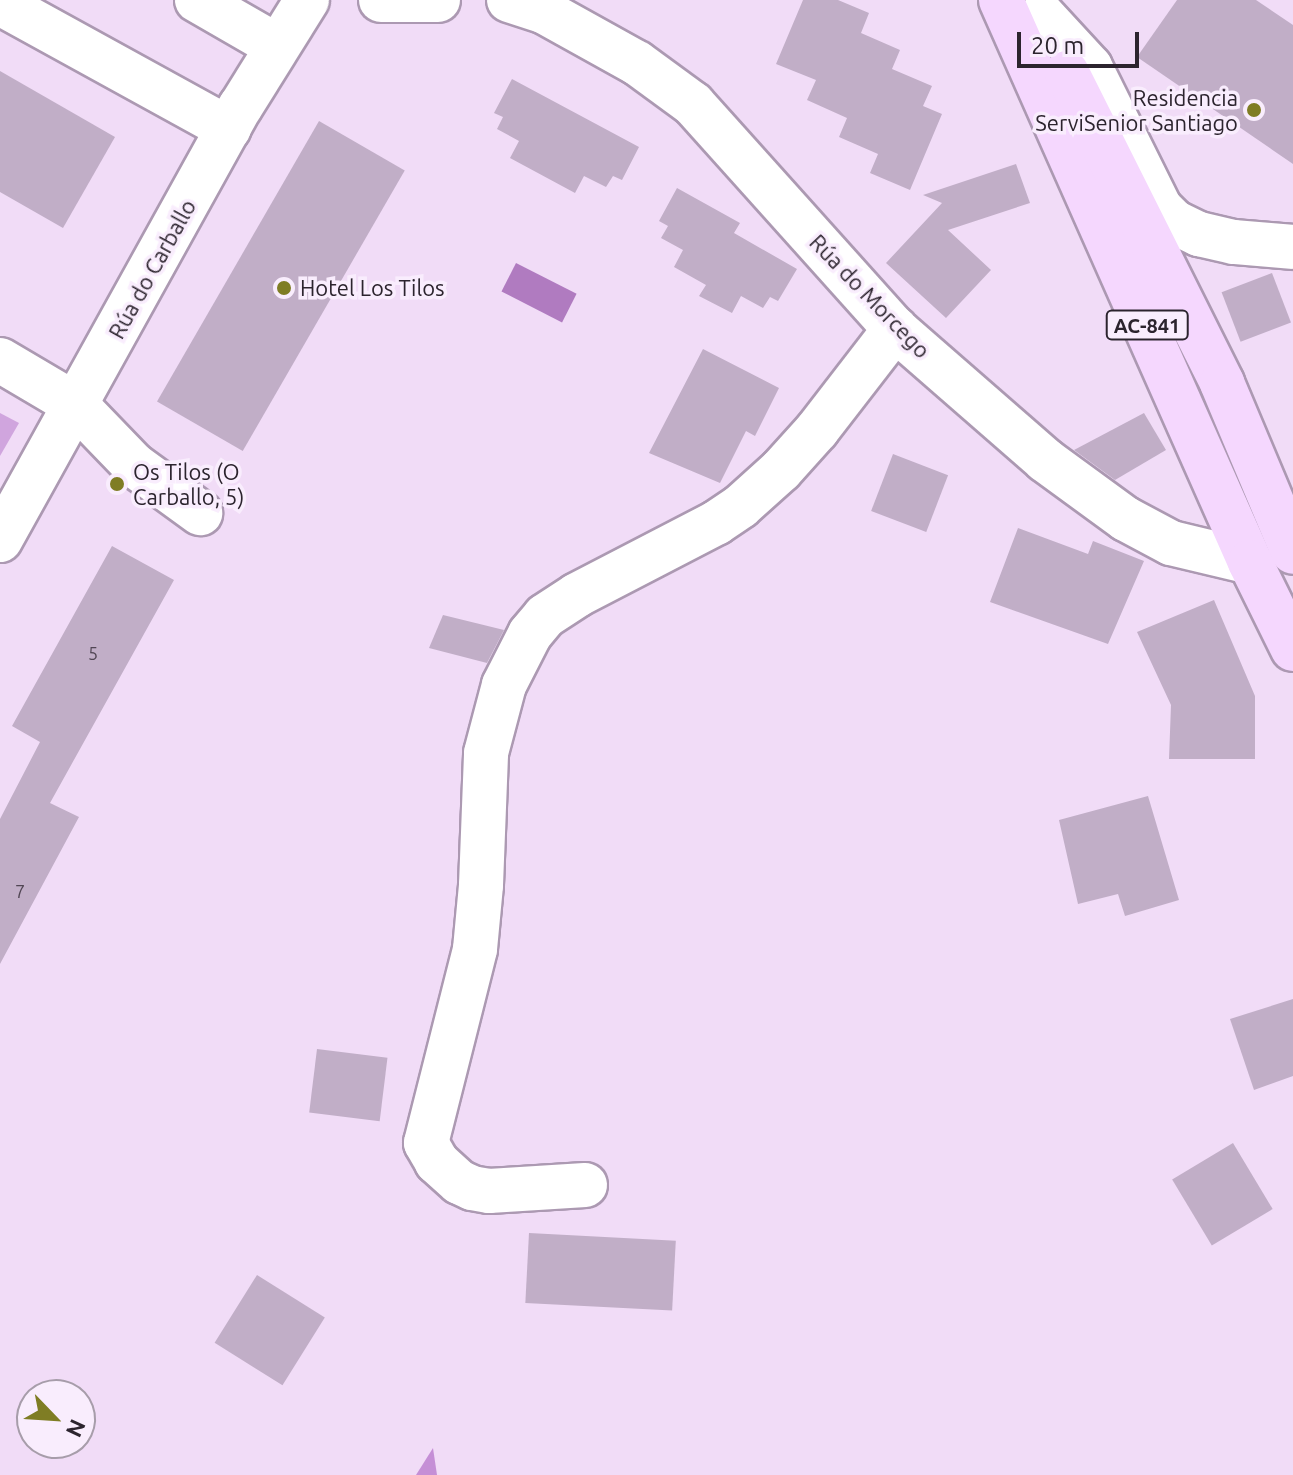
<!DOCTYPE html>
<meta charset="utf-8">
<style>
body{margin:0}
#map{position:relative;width:1293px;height:1475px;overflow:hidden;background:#f1dcf7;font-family:Ubuntu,sans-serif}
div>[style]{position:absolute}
.green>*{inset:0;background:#d0a5de}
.forest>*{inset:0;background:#c58fd6}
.water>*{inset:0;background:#b07bc0;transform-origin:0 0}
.building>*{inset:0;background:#c1aec7;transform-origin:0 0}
.roads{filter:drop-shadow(2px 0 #ac99b2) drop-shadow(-2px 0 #ac99b2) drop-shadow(0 2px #ac99b2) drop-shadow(0 -2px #ac99b2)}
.minor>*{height:44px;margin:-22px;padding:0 22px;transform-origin:22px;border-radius:22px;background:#fff}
.major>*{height:44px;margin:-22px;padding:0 22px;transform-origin:22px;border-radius:22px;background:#f5d7fe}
.dots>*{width:22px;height:22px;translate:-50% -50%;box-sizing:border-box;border:4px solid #f9edfd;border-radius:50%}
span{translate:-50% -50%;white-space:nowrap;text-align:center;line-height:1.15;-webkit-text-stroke:7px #f9edfd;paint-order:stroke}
.number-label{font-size:18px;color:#514654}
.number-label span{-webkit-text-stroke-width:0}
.shield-label span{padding:2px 6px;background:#f9edfd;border:2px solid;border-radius:6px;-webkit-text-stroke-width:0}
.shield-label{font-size:20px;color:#2c242e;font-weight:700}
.poi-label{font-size:22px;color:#2c242e}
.right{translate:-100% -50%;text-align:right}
.left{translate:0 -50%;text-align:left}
.street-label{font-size:22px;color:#2c242e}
.north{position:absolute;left:16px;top:1379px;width:80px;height:80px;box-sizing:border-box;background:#f9edfd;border:2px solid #a79daa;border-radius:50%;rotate:115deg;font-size:22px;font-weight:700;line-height:32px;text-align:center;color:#2c242e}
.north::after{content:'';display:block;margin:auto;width:28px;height:36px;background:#7f7d24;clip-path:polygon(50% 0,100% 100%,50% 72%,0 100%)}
.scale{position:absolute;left:1017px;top:32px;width:122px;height:36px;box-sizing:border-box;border:4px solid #2c242e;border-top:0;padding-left:10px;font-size:24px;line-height:28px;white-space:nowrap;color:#2c242e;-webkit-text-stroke:6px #f9edfd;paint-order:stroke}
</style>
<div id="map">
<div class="green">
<i style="clip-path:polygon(0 413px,19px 423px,0 456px)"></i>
</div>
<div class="forest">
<i style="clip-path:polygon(433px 1448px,437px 1475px,416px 1475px)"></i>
</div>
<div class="water">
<i style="left:516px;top:263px;width:68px;height:32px;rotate:27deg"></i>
</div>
<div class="building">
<i style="clip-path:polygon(803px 0,838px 0,869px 13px,861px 33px,900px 50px,892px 69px,932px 86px,923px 106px,942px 114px,910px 190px,870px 173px,878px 154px,839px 137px,847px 118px,807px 100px,816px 80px,776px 64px)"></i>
<i style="clip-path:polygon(1177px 0,1256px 0,1293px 25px,1293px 164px,1137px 57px)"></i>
<i style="clip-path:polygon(0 71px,115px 137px,63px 228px,0 192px)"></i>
<i style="clip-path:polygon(512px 79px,639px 147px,622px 180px,613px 176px,606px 187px,584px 176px,575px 193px,510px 158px,519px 141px,497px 129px,503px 117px,494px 113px)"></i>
<i style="left:319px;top:121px;width:99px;height:324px;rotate:30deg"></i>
<i style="clip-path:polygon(1016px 164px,1030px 203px,948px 230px,991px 270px,946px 318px,886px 263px,942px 203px,923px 195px)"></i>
<i style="clip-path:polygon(677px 188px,740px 223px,734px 233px,797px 269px,778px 301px,770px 297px,763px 308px,741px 296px,732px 313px,699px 296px,706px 285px,674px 267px,683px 250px,661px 238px,668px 226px,659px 221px)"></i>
<i style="left:1272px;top:273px;width:53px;height:54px;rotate:69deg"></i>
<i style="clip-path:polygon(703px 349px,779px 388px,755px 436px,746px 431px,720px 483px,649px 453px)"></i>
<i style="clip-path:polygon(1144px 413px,1166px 450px,1115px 480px,1074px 450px)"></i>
<i style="left:893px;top:454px;width:59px;height:61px;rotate:21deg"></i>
<i style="clip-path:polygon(1018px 528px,1088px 554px,1093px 541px,1144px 561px,1108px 644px,990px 602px)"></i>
<i style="clip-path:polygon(112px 546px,174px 580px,50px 803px,79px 817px,0 964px,0 819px,40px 742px,12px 726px)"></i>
<i style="clip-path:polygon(1214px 600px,1255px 696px,1255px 759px,1169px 759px,1171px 705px,1137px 632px)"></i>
<i style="clip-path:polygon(443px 615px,504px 630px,487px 663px,429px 648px)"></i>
<i style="clip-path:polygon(1148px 796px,1179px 900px,1125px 916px,1118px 894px,1078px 904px,1059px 820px)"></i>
<i style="clip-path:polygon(1293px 999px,1293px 1076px,1254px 1090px,1230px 1019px)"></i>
<i style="left:317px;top:1049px;width:71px;height:64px;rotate:7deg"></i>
<i style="left:1233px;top:1143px;width:77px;height:71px;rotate:59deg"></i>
<i style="left:529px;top:1233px;width:147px;height:70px;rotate:3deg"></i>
<i style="left:257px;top:1275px;width:80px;height:80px;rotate:32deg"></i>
</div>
<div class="roads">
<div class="minor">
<i style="left:197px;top:0;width:92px;rotate:29.9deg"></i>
<i style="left:381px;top:0;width:57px"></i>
<i style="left:509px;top:0;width:38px;rotate:18deg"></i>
<i style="left:545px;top:12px;width:105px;rotate:29deg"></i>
<i style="left:637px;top:63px;width:69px;rotate:36.2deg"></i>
<i style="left:693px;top:104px;width:302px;rotate:48.1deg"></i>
<i style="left:895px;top:329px;width:199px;rotate:41.1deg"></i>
<i style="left:1045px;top:460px;width:100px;rotate:36.1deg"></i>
<i style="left:1126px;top:519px;width:51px;rotate:28.1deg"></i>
<i style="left:1171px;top:543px;width:81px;rotate:13.5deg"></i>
<i style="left:0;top:3px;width:261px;rotate:28.8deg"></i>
<i style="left:1042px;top:15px;width:71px;rotate:47.3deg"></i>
<i style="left:1090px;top:67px;width:157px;rotate:63.6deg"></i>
<i style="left:1160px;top:208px;width:20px;rotate:45deg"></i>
<i style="left:1174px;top:222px;width:28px;rotate:26deg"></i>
<i style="left:1199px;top:234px;width:36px;rotate:13deg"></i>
<i style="left:1234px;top:242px;width:59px;rotate:4.8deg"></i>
<i style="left:0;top:360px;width:88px;rotate:30.6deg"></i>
<i style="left:76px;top:405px;width:83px;rotate:46deg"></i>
<i style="left:134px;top:465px;width:82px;rotate:36deg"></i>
<i style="left:0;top:540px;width:496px;rotate:-61deg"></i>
<i style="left:241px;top:106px;width:125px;rotate:-58.1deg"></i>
<i style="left:585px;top:1185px;width:96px;rotate:176.4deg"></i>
<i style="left:489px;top:1191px;width:17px;rotate:-170deg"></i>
<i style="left:472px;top:1188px;width:14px;rotate:-155deg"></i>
<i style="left:459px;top:1182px;width:30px;rotate:-138deg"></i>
<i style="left:437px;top:1162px;width:22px;rotate:-120deg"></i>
<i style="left:426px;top:1143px;width:200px;rotate:-75.8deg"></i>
<i style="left:475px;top:949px;width:64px;rotate:-84.6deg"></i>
<i style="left:481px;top:885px;width:132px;rotate:-87.8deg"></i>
<i style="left:486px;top:753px;width:70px;rotate:-75.2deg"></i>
<i style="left:504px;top:685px;width:57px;rotate:-63deg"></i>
<i style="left:530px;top:634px;width:23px;rotate:-50deg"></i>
<i style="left:545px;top:616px;width:38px;rotate:-33deg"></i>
<i style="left:577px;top:595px;width:157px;rotate:-27.4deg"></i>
<i style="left:716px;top:523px;width:30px;rotate:-34deg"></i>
<i style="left:741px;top:506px;width:54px;rotate:-42deg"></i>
<i style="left:781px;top:470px;width:54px;rotate:-48deg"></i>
<i style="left:817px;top:430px;width:128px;rotate:-52.3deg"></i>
</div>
<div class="major">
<i style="left:1001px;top:0;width:615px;rotate:66.1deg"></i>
<i style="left:1250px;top:562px;width:97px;rotate:63.7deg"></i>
<i style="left:1067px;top:73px;width:347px;rotate:63.4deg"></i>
<i style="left:1222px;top:383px;width:183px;rotate:67.2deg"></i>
</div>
</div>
<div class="dots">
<i style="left:1254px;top:110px;background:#7f7d24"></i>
<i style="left:284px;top:288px;background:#7f7d24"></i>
<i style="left:117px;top:484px;background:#7f7d24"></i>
</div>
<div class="number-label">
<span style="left:93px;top:653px">5</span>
<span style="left:20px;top:891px">7</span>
</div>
<div class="shield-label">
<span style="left:1147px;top:325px">AC-841</span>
</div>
<div class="poi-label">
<span class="right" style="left:1238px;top:110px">Residencia<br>ServiSenior Santiago</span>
<span class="left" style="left:300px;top:288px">Hotel Los Tilos</span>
<span class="left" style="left:133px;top:484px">Os Tilos (O<br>Carballo, 5)</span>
</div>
<div class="street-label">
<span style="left:152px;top:269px;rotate:-61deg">Rúa do Carballo</span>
<span style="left:870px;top:296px;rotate:46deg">Rúa do Morcego</span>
</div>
<div class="north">N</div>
<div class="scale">20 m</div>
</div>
